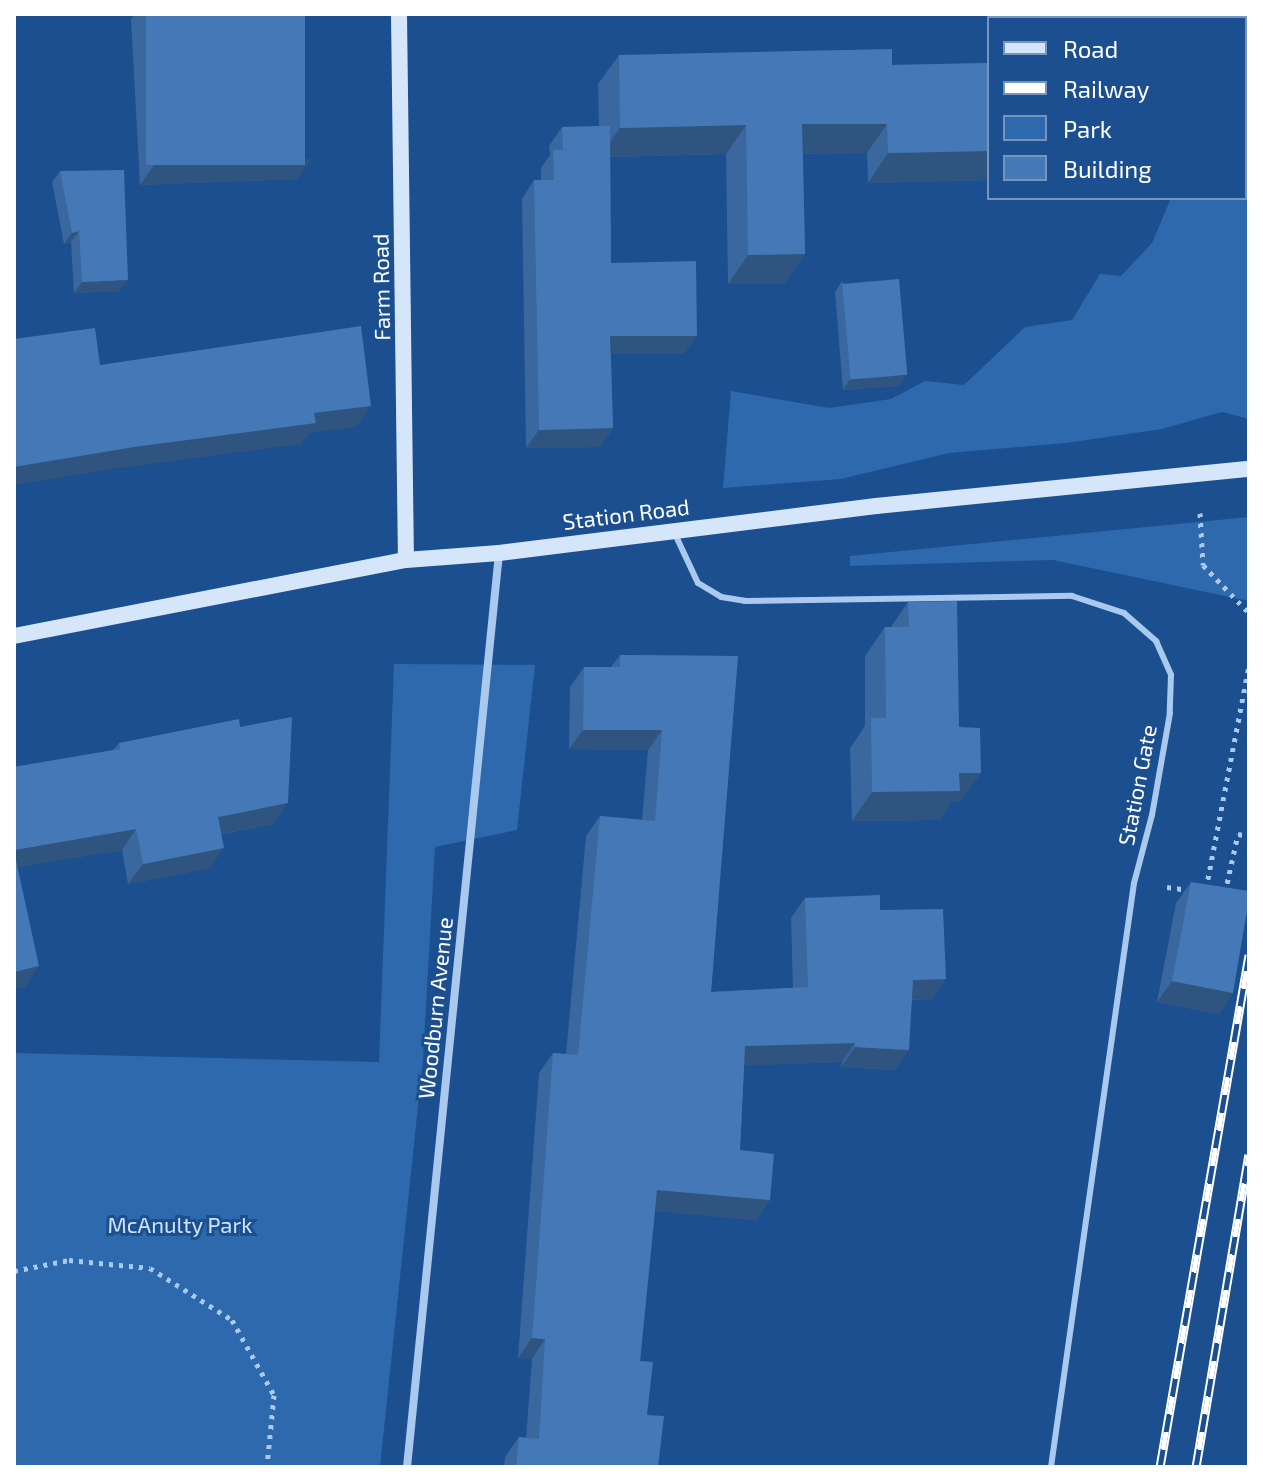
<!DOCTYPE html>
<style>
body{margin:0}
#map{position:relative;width:1263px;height:1481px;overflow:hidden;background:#1b4f8f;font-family:"Exo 2",sans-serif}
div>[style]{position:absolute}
.green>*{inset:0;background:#2e69ad}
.path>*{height:5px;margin-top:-2.5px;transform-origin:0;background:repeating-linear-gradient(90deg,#a9c9ee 0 4px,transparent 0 10px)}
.lane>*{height:6px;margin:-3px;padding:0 3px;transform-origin:3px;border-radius:3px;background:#a9c9ee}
.street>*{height:8px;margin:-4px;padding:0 4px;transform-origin:4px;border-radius:4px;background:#a9c9ee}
.secondary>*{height:16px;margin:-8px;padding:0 8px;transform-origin:8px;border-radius:8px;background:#d6e6fa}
.rail>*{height:9px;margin-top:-4.5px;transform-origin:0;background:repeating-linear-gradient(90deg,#1b4f8f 0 18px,#fff 0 36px);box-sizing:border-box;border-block:2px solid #fff}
.wall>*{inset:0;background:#3a679d;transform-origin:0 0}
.shaded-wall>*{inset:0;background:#305480}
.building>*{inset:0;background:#4478b7;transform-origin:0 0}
span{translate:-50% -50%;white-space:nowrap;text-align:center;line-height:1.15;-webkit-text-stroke:6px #1b4f8f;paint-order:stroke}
.street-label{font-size:22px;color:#fff}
.park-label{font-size:22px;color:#cfe3fa}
.frame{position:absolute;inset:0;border:16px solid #fff;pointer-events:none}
.legend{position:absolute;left:987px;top:16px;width:260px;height:184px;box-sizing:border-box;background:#1b4f8f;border:2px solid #7695bc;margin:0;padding:10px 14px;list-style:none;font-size:24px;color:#fff}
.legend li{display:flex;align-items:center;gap:16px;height:40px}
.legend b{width:40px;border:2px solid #7695bc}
</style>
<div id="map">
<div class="green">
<i style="clip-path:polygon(1249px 35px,1249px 419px,1222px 412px,1162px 429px,1066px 443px,949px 453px,841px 479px,723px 488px,731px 391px,829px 408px,891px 399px,925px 381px,964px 385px,1025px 327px,1072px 320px,1100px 274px,1121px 276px,1152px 243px,1171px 198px,1245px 198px,1245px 41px)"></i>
<i style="clip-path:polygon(1249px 517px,1249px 601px,1053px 560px,850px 566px,850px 556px)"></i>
<i style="clip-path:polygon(394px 664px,535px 665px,517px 830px,435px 847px,423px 1059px,380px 1467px,14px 1467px,14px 1053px,379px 1062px)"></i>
</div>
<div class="path">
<i style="left:1200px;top:513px;width:52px;rotate:86.7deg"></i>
<i style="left:1203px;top:565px;width:66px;rotate:46.2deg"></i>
<i style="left:1167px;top:887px;width:22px;rotate:8deg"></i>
<i style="left:1206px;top:889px;width:227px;rotate:-79.1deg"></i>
<i style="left:1225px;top:893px;width:60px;rotate:-77.6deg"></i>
<i style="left:1238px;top:834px;width:11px;rotate:10deg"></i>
<i style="left:14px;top:1271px;width:56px;rotate:-11.3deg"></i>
<i style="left:69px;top:1260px;width:81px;rotate:5.6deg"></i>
<i style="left:150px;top:1268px;width:97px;rotate:32.4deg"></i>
<i style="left:232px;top:1320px;width:86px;rotate:60.8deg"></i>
<i style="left:274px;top:1395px;width:72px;rotate:95.6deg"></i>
</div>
<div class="lane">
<i style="left:675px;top:534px;width:54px;rotate:64.9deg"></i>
<i style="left:698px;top:583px;width:27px;rotate:31deg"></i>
<i style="left:721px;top:597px;width:24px;rotate:9deg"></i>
<i style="left:745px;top:601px;width:327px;rotate:-0.9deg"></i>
<i style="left:1072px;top:596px;width:55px;rotate:18.1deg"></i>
<i style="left:1124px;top:613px;width:43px;rotate:41.2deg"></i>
<i style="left:1156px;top:641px;width:37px;rotate:66deg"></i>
<i style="left:1171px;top:675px;width:38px;rotate:92deg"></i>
<i style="left:1170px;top:713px;width:104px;rotate:100deg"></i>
<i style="left:1152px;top:815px;width:70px;rotate:104.8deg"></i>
<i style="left:1134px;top:883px;width:590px;rotate:98.09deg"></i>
</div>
<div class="street">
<i style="left:407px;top:1467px;width:919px;rotate:-84.25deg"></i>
</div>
<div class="secondary">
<i style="left:399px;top:14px;width:546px;rotate:89.27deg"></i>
<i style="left:14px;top:636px;width:399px;rotate:-11deg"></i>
<i style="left:406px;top:560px;width:93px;rotate:-4.3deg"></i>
<i style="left:499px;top:553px;width:380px;rotate:-7.1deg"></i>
<i style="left:876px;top:506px;width:375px;rotate:-5.7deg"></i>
</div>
<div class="rail">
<i style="left:1160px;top:1467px;width:520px;rotate:-80.14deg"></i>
<i style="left:1196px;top:1467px;width:317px;rotate:-80.4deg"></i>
</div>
<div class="wall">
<i style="clip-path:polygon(135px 14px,146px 14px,297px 179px,140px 185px,131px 19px)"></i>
<i style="left:1092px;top:14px;width:119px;height:4px"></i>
<i style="clip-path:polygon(619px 55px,892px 65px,989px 63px,989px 180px,868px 183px,867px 153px,803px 154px,805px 254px,784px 284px,728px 284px,726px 154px,610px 157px,611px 263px,684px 354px,611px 354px,613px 428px,600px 447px,526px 448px,522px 199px,534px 180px,541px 180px,541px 168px,550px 155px,549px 146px,562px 127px,599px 126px,598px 84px)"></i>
<i style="clip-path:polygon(60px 171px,120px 291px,74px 293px,71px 242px,64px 244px,52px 182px)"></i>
<i style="clip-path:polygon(842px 281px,899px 386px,843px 390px,835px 292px)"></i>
<i style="clip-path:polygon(908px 602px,960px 802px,951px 802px,939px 820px,852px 821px,850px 748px,865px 726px,865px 656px,885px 627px,891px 627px)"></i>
<i style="clip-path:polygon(620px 655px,738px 656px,711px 992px,793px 988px,791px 918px,805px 898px,880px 910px,946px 979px,932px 999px,912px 1000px,895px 1070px,841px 1067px,842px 1062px,744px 1065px,740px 1150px,770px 1200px,756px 1220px,655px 1211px,640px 1361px,647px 1415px,658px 1467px,504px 1467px,505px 1457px,519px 1437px,526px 1438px,532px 1359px,518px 1358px,539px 1073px,553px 1053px,566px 1054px,586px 836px,600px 816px,642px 820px,648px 750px,569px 749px,570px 687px,584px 667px,611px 667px)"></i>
<i style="clip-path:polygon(240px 727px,274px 824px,222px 834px,210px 868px,128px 884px,122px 850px,17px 867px,25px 987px,14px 989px,14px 767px,113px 750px,119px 743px)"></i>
<i style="clip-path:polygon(1191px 882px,1233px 993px,1219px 1014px,1157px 1002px,1176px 903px)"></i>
</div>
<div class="shaded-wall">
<i style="clip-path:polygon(802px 124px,887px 124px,867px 153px,782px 154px)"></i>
<i style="clip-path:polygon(746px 125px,726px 154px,599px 157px,620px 128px)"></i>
<i style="clip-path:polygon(989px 151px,989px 180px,868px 183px,888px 153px)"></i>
<i style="clip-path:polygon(312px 159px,297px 179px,140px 185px,154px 165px)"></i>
<i style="clip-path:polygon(79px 231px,71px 242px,64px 244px,72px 233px)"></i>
<i style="clip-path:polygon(805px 254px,784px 284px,728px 284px,748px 255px)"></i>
<i style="clip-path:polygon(128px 280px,120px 291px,74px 293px,82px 282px)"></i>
<i style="clip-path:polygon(610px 336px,697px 336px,684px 354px,598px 354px)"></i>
<i style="clip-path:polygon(907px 375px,899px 386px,843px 390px,850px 379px)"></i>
<i style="clip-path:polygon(371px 406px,356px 427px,309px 433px,301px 444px,120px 468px,14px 485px,14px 467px,314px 413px)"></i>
<i style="clip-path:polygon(613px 428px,600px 447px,526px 448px,539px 430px)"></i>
<i style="clip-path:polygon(583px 730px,662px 730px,648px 750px,569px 749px)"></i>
<i style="clip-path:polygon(959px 773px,981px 773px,960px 802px,951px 802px,939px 820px,852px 821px,872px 792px)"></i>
<i style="clip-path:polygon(288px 803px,274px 824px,204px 837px,218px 817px)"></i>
<i style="clip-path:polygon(136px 829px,122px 850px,14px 868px,14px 850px)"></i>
<i style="clip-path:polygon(224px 848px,210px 868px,128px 884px,143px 864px)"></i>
<i style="clip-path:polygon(39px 966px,25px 987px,14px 989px,14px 972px)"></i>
<i style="clip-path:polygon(946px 979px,932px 999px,900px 1000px,913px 980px)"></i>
<i style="clip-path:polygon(1172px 981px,1233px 993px,1219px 1014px,1157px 1002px)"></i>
<i style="clip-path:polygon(855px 1043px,842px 1062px,731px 1066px,745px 1046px)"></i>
<i style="clip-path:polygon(855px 1047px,909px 1050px,895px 1070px,841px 1067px)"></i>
<i style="clip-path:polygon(657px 1190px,770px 1200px,756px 1220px,643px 1210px)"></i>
<i style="clip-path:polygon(532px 1338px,545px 1339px,532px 1359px,518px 1358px)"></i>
</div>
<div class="building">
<i style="left:146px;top:14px;width:159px;height:151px"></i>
<i style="left:1123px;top:14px;width:88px;height:4px"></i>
<i style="clip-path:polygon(892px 49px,892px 65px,989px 63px,989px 151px,888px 153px,887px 124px,802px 124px,805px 254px,748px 255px,746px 125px,620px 128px,619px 55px)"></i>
<i style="clip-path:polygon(610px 126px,611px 263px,696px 261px,697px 336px,610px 336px,613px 428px,539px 430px,534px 180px,554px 180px,553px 150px,563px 150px,562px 127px)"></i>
<i style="clip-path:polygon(124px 170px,128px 280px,82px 282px,79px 231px,72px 233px,60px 171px)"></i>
<i style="left:899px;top:279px;width:96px;height:57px;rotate:85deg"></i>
<i style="clip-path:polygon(361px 326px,371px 406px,314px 413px,316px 423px,134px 447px,14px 467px,14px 339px,95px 328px,100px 365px)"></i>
<i style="clip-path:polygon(957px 601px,959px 727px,980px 728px,981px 773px,959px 773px,960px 791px,872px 792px,871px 718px,886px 718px,885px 627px,909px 627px,908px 602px)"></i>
<i style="clip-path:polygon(620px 655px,738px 656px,711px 992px,808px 987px,805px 898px,880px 895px,880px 910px,943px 909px,946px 979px,913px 980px,909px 1050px,855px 1047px,855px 1043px,745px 1046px,740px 1150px,774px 1154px,770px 1200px,657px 1190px,640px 1361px,653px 1362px,647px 1415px,664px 1416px,658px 1467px,516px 1467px,519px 1437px,539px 1439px,545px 1339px,532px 1338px,553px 1053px,578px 1055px,600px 816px,655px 821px,662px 730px,583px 730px,584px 667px,620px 667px)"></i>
<i style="clip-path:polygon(292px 717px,288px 803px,218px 817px,224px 848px,143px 864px,136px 829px,14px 850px,14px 767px,120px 749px,119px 743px,239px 719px,240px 727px)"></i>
<i style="clip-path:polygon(14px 851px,39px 966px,14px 972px)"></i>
<i style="clip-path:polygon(1191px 882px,1249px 891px,1249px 899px,1233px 993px,1172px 981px)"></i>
</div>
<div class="street-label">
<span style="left:381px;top:287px;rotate:-91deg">Farm Road</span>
<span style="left:626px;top:514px;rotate:-7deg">Station Road</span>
<span style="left:1137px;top:785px;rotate:-79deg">Station Gate</span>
<span style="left:435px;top:1008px;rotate:-84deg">Woodburn Avenue</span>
</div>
<div class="park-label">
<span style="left:180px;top:1225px">McAnulty Park</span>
</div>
<div class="frame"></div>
<ul class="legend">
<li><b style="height:10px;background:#d6e6fa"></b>Road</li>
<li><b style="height:10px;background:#fff"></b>Railway</li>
<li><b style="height:22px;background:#2e69ad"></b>Park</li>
<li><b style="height:22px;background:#4478b7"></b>Building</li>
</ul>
</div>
